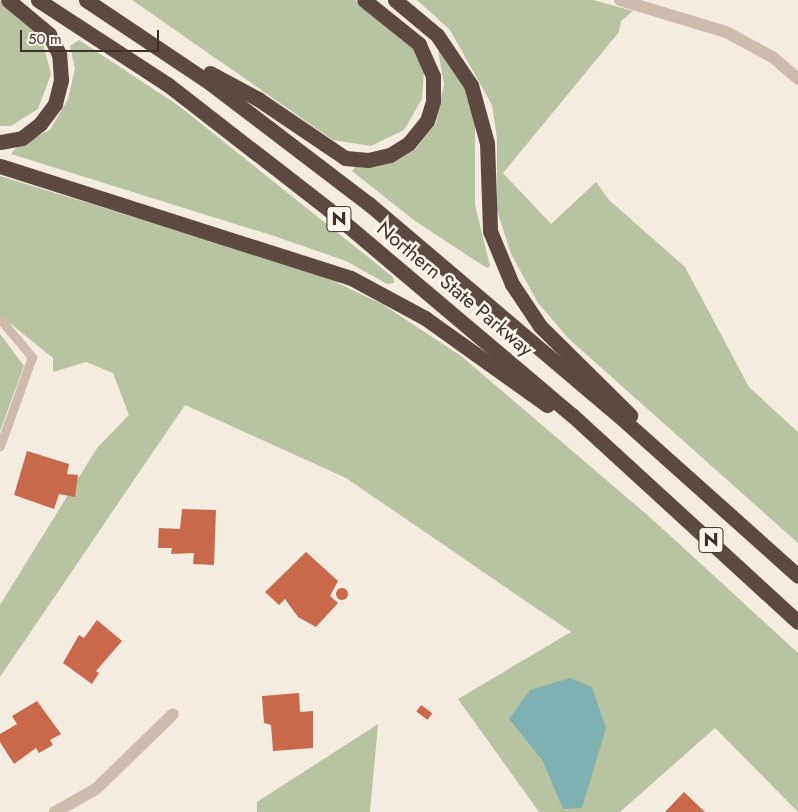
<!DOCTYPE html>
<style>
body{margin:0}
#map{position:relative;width:798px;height:812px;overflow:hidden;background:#f4ebe1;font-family:Jost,sans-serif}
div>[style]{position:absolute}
.green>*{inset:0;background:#b8c4a0}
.water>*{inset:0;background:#7fb0b2}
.building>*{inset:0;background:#c8694b;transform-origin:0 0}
.round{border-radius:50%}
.service>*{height:9px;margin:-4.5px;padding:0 4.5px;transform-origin:4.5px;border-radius:4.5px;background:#cdbbac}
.minor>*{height:12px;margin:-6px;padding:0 6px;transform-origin:6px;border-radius:6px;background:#cdbbac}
.motorway>*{height:15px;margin:-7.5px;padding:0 7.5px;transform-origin:7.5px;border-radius:7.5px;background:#5c4a42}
span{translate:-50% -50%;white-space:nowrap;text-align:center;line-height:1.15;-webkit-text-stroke:5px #fbf5ee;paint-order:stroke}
.shield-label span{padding:1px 4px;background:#fbf5ee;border:1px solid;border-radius:4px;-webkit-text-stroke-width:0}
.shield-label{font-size:19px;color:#3b302b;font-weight:700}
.street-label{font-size:20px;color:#3b302b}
.scale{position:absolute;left:20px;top:30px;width:139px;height:22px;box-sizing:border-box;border:2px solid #3b302b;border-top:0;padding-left:6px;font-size:15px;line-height:18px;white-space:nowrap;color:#3b302b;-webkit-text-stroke:4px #fbf5ee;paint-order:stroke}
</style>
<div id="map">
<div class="green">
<i style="clip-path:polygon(132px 0,355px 0,407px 38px,424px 71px,422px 99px,404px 130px,371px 146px,333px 140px)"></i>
<i style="clip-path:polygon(417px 0,593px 0,633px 11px,621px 21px,619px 32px,503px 173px,551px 224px,596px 182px,609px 200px,685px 267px,749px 387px,798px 432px,798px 543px,569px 339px,538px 303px,511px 254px,497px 210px,497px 138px,492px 105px,450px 30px)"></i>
<i style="clip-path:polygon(0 1px,16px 11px,43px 43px,51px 74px,38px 109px,11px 126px,0 126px)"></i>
<i style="clip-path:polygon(424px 28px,460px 75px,475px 113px,475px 205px,490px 266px,487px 268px,415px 221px,352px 171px,357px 165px,382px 164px,415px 150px,436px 123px,444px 84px,438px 50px)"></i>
<i style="clip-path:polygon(79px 40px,179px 106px,393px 277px,394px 283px,387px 284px,346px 261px,274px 236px,11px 154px,18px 145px,50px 130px,68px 99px,75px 69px,70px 46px)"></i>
<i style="clip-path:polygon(evenodd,0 176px,319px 274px,382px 304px,461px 356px,652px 519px,798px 653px,798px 812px,715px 728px,620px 812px,539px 812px,458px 699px,571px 632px,346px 478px,185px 405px,0 677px,0 605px,97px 448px,129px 415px,113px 373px,86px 362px,53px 372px,53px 358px,0 315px,0 176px,510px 719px,587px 786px,582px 808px,563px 808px,542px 760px,510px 719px)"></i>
<i style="clip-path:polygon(0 334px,24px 366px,0 431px)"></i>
<i style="clip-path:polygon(378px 724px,370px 812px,257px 812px,257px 802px)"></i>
</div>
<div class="water">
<i style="clip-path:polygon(570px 678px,592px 687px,606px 728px,582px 808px,563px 809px,542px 760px,509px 719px,530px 690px)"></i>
</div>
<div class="building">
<i style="clip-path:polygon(27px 451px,69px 464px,67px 474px,78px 475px,75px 497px,59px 494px,54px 509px,14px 495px)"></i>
<i style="clip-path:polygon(182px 509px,216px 510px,214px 565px,193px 564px,194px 553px,171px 554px,172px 548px,158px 548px,159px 528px,180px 529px)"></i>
<i style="clip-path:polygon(306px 552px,338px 581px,330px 596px,338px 603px,316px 627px,298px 617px,285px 599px,279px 605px,265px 592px)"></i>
<i class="round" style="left:336px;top:588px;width:12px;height:12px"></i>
<i style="clip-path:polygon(97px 620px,122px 641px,96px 671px,99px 673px,92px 684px,63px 663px,79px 635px,84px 638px)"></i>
<i style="clip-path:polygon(299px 693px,300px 712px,313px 711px,313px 748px,273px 751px,271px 725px,264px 723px,262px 696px)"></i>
<i style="clip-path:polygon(37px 701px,61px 734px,50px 740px,53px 745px,39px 753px,36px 748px,14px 764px,0 742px,0 734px,17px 724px,12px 716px)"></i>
<i style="left:421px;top:705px;width:14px;height:8px;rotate:36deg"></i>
<i style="clip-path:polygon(684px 792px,705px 812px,665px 812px)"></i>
</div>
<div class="service">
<i style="left:0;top:319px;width:50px;rotate:49.9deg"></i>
<i style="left:32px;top:357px;width:95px;rotate:109.8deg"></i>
</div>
<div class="minor">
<i style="left:620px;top:0;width:111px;rotate:16.8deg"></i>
<i style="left:726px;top:32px;width:55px;rotate:28.4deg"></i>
<i style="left:774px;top:58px;width:32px;rotate:41deg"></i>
<i style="left:55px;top:812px;width:47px;rotate:-29.3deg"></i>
<i style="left:96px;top:789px;width:107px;rotate:-44.2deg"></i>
</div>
<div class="motorway">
<i style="left:38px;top:0;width:154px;rotate:33.1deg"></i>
<i style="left:167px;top:84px;width:204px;rotate:37.8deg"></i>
<i style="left:328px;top:209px;width:319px;rotate:40.2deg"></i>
<i style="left:572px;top:415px;width:306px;rotate:42.5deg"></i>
<i style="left:86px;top:0;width:149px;rotate:33.8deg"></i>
<i style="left:210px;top:83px;width:200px;rotate:37.3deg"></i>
<i style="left:369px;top:204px;width:338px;rotate:40.3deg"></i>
<i style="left:627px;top:423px;width:229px;rotate:41.8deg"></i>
<i style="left:395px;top:0;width:55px;rotate:39.8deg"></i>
<i style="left:437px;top:35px;width:60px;rotate:55.8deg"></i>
<i style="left:471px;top:85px;width:60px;rotate:74.6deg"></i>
<i style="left:487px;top:143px;width:88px;rotate:88deg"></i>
<i style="left:490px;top:231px;width:57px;rotate:67.5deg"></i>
<i style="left:512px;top:284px;width:50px;rotate:56.3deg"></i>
<i style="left:540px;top:326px;width:127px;rotate:44.7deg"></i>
<i style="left:210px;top:73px;width:55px;rotate:28.4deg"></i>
<i style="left:258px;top:99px;width:105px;rotate:34.1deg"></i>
<i style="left:345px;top:158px;width:23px;rotate:5deg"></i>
<i style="left:368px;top:160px;width:23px;rotate:-13deg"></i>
<i style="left:390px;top:155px;width:22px;rotate:-32deg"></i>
<i style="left:409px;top:143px;width:28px;rotate:-51deg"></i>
<i style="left:427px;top:121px;width:21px;rotate:-73deg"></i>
<i style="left:433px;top:101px;width:25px;rotate:-90deg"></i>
<i style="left:433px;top:76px;width:35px;rotate:-114deg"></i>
<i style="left:419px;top:44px;width:70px;rotate:-141.3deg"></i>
<i style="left:0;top:142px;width:22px;rotate:-10deg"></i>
<i style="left:22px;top:138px;width:23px;rotate:-38deg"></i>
<i style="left:40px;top:124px;width:25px;rotate:-53deg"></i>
<i style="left:55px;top:104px;width:25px;rotate:-76deg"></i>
<i style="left:61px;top:80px;width:26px;rotate:-94deg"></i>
<i style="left:59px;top:54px;width:22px;rotate:-117deg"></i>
<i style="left:49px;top:34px;width:53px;rotate:-140.3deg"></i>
<i style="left:0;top:166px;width:368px;rotate:17.7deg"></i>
<i style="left:351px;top:278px;width:84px;rotate:28.4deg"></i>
<i style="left:425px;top:318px;width:150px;rotate:35.5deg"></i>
</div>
<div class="shield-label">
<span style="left:339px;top:219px">N</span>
<span style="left:711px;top:540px">N</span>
</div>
<div class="street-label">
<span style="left:455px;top:289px;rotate:40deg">Northern State Parkway</span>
</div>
<div class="scale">50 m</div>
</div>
